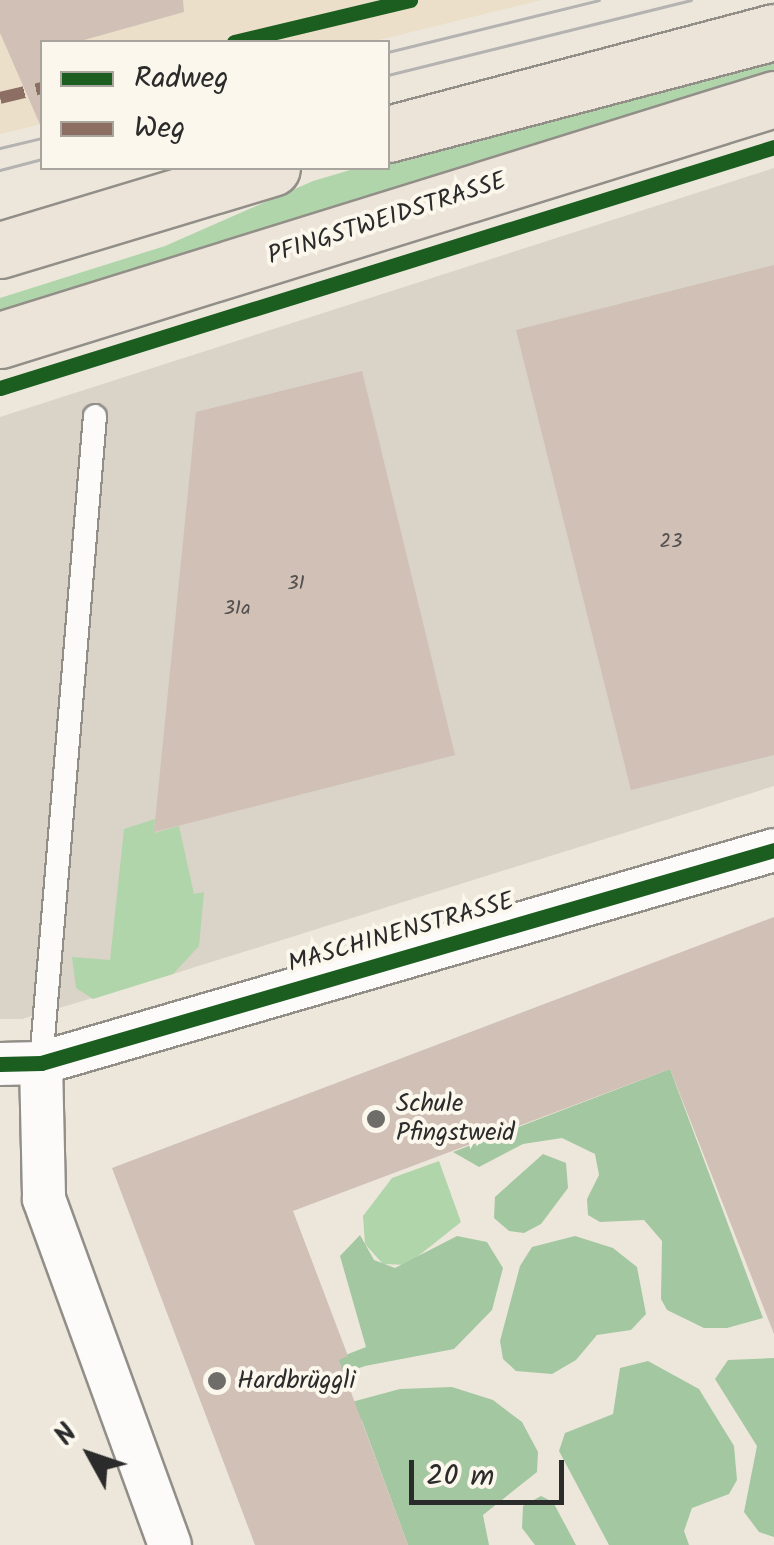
<!DOCTYPE html>
<meta charset="utf-8">
<style>
body{margin:0}
#map{position:relative;width:774px;height:1545px;overflow:hidden;background:#ede7db;font-family:Kalam,sans-serif}
div>[style]{position:absolute}
.built>*{inset:0;background:#ebdfc9}
.industrial>*{inset:0;background:#dad3c8}
.green>*{inset:0;background:#b0d5aa}
.forest>*{inset:0;background:#a3c7a0}
.building>*{inset:0;background:#d0c0b6}
.roads{filter:drop-shadow(2px 0 #928f89) drop-shadow(-2px 0 #928f89) drop-shadow(0 2px #928f89) drop-shadow(0 -2px #928f89)}
.service>*{height:22px;margin:-11px;padding:0 11px;transform-origin:11px;border-radius:11px;background:#fcfbfa}
.minor>*{height:42px;margin:-21px;padding:0 21px;transform-origin:21px;border-radius:21px;background:#fcfbfa}
.primary>*{height:55px;margin:-27.5px;padding:0 27.5px;transform-origin:27.5px;border-radius:27.5px;background:#ece4d9}
.tram>*{height:2.5px;margin:-1.25px;padding:0 1.25px;transform-origin:1.25px;border-radius:1.25px;background:#b4b3b1}
.quiet>*{height:12px;margin-top:-6px;transform-origin:0;background:repeating-linear-gradient(90deg,#8d6e63 0 25px,transparent 0 37px)}
.cycleway>*{height:15px;margin:-7.5px;padding:0 7.5px;transform-origin:7.5px;border-radius:7.5px;background:#1b5e20}
.dots>*{width:28px;height:28px;translate:-50% -50%;box-sizing:border-box;border:5px solid #fbf7ec;border-radius:50%}
span{translate:-50% -50%;white-space:nowrap;text-align:center;line-height:1.15;-webkit-text-stroke:8px #fbf7ec;paint-order:stroke}
.number-label{font-size:20px;color:#54504e}
.number-label span{-webkit-text-stroke-width:0}
.street-label{font-size:25px;color:#2b2b2b}
.poi-label{font-size:25px;color:#2b2b2b}
.left{translate:0 -50%;text-align:left}
.legend{position:absolute;left:40px;top:40px;width:350px;height:130px;box-sizing:border-box;background:#fbf7ec;border:2px solid #a8a59f;margin:0;padding:12px 18px;list-style:none;font-size:30px;color:#2b2b2b}
.legend li{display:flex;align-items:center;gap:20px;height:50px}
.legend b{width:50px;border:2px solid #a8a59f}
.north{position:absolute;left:40px;top:1405px;width:100px;height:100px;-webkit-text-stroke:8px #fbf7ec;paint-order:stroke;rotate:310deg;font-size:28px;font-weight:700;line-height:40px;text-align:center;color:#2b2b2b}
.north::after{content:'';display:block;margin:auto;width:35px;height:45px;background:#2b2b2b;clip-path:polygon(50% 0,100% 100%,50% 72%,0 100%)}
.scale{position:absolute;left:409px;top:1460px;width:155px;height:45px;box-sizing:border-box;border:5px solid #2b2b2b;border-top:0;padding-left:12px;font-size:30px;line-height:35px;white-space:nowrap;color:#2b2b2b;-webkit-text-stroke:8px #fbf7ec;paint-order:stroke}
</style>
<div id="map">
<div class="built">
<i style="clip-path:polygon(0 0,542px 0,371px 42px,42px 42px,42px 124px,0 134px)"></i>
</div>
<div class="industrial">
<i style="clip-path:polygon(774px 168px,774px 786px,173px 974px,22px 1019px,0 1019px,0 417px)"></i>
</div>
<div class="green">
<i style="clip-path:polygon(774px 55px,774px 73px,0 314px,0 298px,165px 246px,313px 181px,357px 168px,388px 168px,388px 159px)"></i>
<i style="clip-path:polygon(155px 819px,154px 833px,179px 826px,194px 894px,204px 892px,199px 946px,173px 974px,93px 999px,76px 988px,72px 957px,110px 960px,124px 829px)"></i>
<i style="clip-path:polygon(439px 1161px,461px 1222px,407px 1265px,383px 1264px,365px 1244px,363px 1216px,392px 1178px)"></i>
</div>
<div class="forest">
<i style="clip-path:polygon(670px 1069px,763px 1318px,727px 1328px,704px 1328px,667px 1310px,661px 1299px,662px 1241px,644px 1220px,600px 1222px,588px 1215px,587px 1199px,599px 1175px,595px 1154px,562px 1138px,523px 1144px,479px 1167px,453px 1152px)"></i>
<i style="clip-path:polygon(543px 1154px,566px 1163px,568px 1188px,541px 1224px,524px 1233px,509px 1231px,494px 1218px,495px 1197px)"></i>
<i style="clip-path:polygon(360px 1235px,374px 1260px,395px 1268px,457px 1236px,487px 1242px,503px 1268px,492px 1310px,454px 1349px,365px 1366px,289px 1393px,208px 1409px,366px 1347px,340px 1256px)"></i>
<i style="clip-path:polygon(575px 1236px,613px 1248px,637px 1267px,646px 1314px,631px 1330px,597px 1335px,576px 1360px,552px 1374px,516px 1371px,503px 1359px,500px 1341px,520px 1266px,532px 1247px)"></i>
<i style="clip-path:polygon(774px 1358px,774px 1537px,759px 1532px,744px 1512px,757px 1446px,715px 1379px,728px 1360px)"></i>
<i style="clip-path:polygon(648px 1361px,699px 1389px,734px 1446px,737px 1480px,729px 1494px,692px 1508px,684px 1531px,689px 1545px,609px 1545px,559px 1451px,565px 1433px,613px 1414px,620px 1368px)"></i>
<i style="clip-path:polygon(452px 1387px,493px 1400px,522px 1422px,538px 1452px,537px 1472px,483px 1515px,489px 1545px,408px 1545px,362px 1421px,348px 1403px,400px 1389px)"></i>
<i style="clip-path:polygon(541px 1496px,553px 1502px,576px 1545px,535px 1545px,522px 1528px,523px 1506px)"></i>
</div>
<div class="building">
<i style="clip-path:polygon(0 0,183px 0,184px 12px,77px 42px,42px 42px,42px 129px,0 33px)"></i>
<i style="clip-path:polygon(774px 265px,774px 755px,631px 790px,516px 330px)"></i>
<i style="clip-path:polygon(362px 371px,455px 755px,154px 832px,196px 412px)"></i>
<i style="clip-path:polygon(774px 917px,774px 1334px,670px 1069px,293px 1211px,348px 1356px,339px 1360px,408px 1545px,255px 1545px,112px 1168px)"></i>
</div>
<div class="roads">
<div class="service">
<i style="left:41px;top:1063px;width:649px;rotate:-85.23deg"></i>
</div>
<div class="minor">
<i style="left:41px;top:1063px;width:136px;rotate:88.7deg"></i>
<i style="left:44px;top:1199px;width:368px;rotate:70deg"></i>
<i style="left:0;top:1064px;width:41px;rotate:-1.4deg"></i>
<i style="left:41px;top:1063px;width:763px;rotate:-16.2deg"></i>
</div>
<div class="primary">
<i style="left:388px;top:134px;width:399px;rotate:-14.8deg"></i>
<i style="left:0;top:250px;width:284px;rotate:-16.8deg"></i>
<i style="left:0;top:340px;width:811px;rotate:-17.29deg"></i>
</div>
</div>
<div class="tram">
<i style="left:388px;top:52px;width:217px;rotate:-13.8deg"></i>
<i style="left:388px;top:75px;width:312px;rotate:-13.9deg"></i>
<i style="left:0;top:148px;width:43px;rotate:-13.4deg"></i>
<i style="left:0;top:170px;width:43px;rotate:-14.7deg"></i>
</div>
<div class="quiet">
<i style="left:0;top:98px;width:43px;rotate:-13.4deg"></i>
</div>
<div class="cycleway">
<i style="left:234px;top:42px;width:181px;rotate:-13.4deg"></i>
<i style="left:0;top:388px;width:811px;rotate:-17.29deg"></i>
<i style="left:0;top:1064px;width:41px;rotate:-1.4deg"></i>
<i style="left:41px;top:1063px;width:763px;rotate:-16.2deg"></i>
</div>
<div class="dots">
<i style="left:376px;top:1119px;background:#6f6d69"></i>
<i style="left:217px;top:1381px;background:#6f6d69"></i>
</div>
<div class="number-label">
<span style="left:671px;top:542px">23</span>
<span style="left:296px;top:584px">31</span>
<span style="left:237px;top:609px">31a</span>
</div>
<div class="street-label">
<span style="left:387px;top:219px;rotate:-18deg">PFINGSTWEIDSTRASSE</span>
<span style="left:401px;top:933px;rotate:-16deg">MASCHINENSTRASSE</span>
</div>
<div class="poi-label">
<span class="left" style="left:396px;top:1119px">Schule<br>Pfingstweid</span>
<span class="left" style="left:237px;top:1381px">Hardbrüggli</span>
</div>
<ul class="legend">
<li><b style="height:12px;background:#1b5e20"></b>Radweg</li>
<li><b style="height:12px;background:#8d6e63"></b>Weg</li>
</ul>
<div class="north">N</div>
<div class="scale">20 m</div>
</div>
